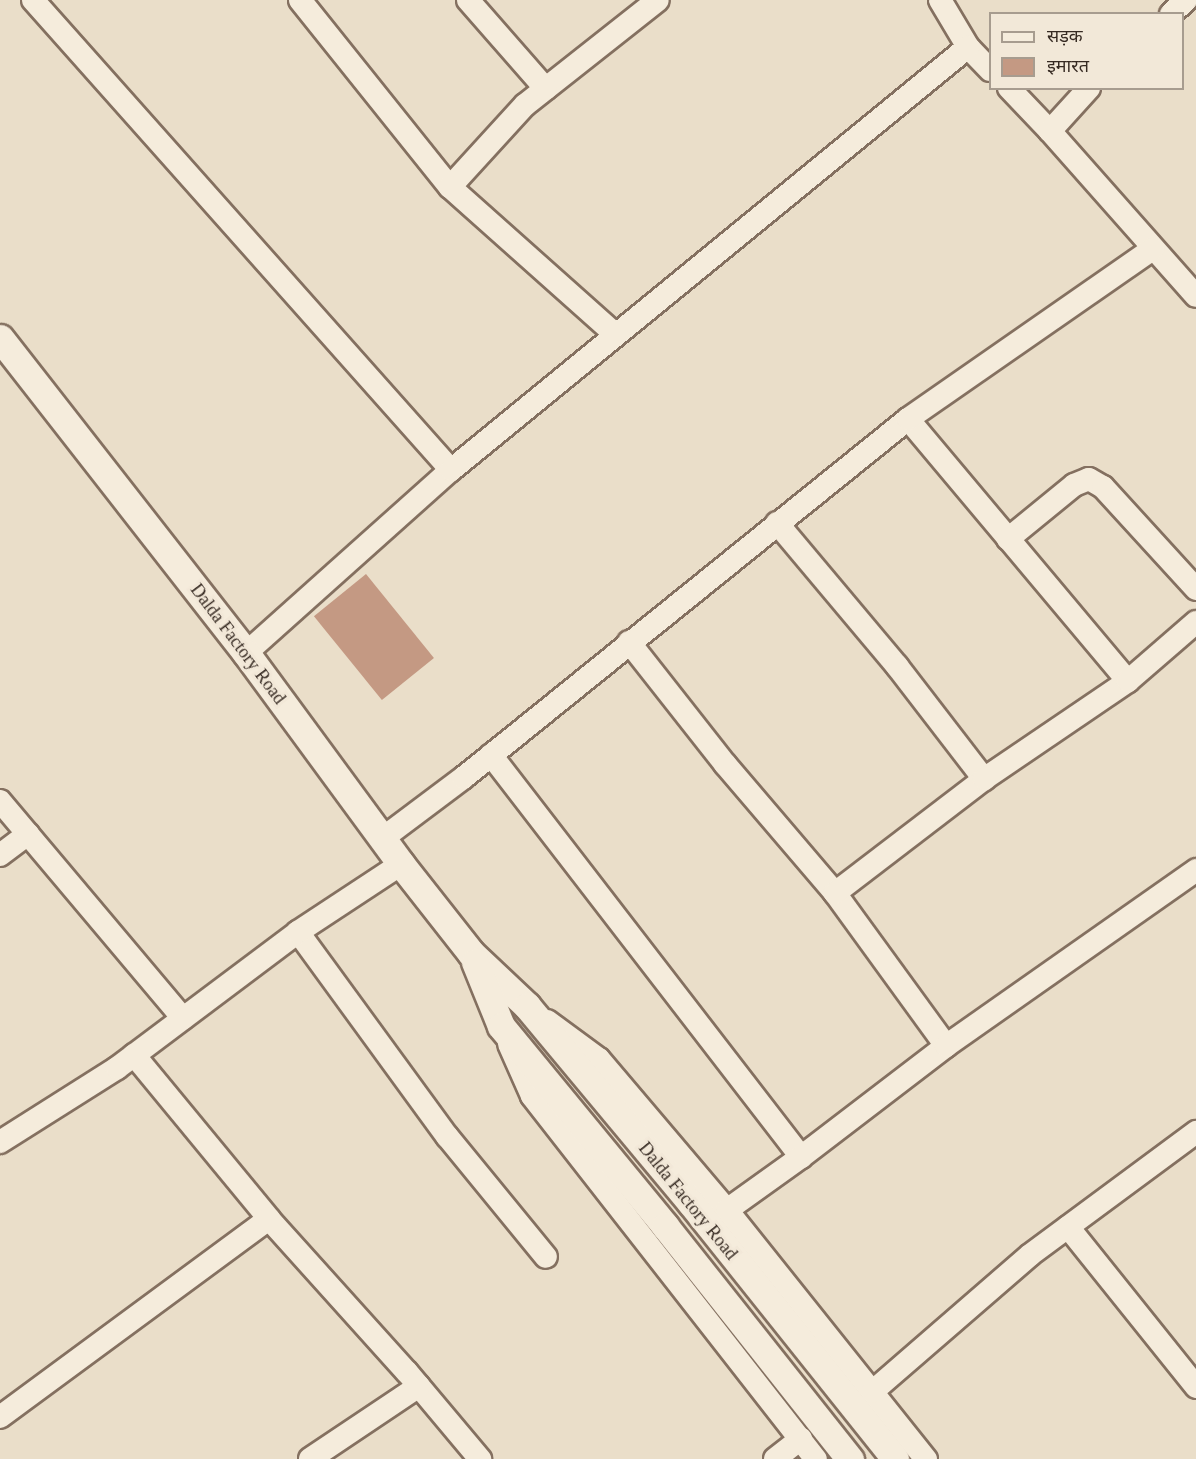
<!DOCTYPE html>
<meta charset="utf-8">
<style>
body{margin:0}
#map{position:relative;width:1196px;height:1459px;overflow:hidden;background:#eadec9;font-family:"Times New Roman","Noto Sans Devanagari",serif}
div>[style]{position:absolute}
.building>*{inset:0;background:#c49983;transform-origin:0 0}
.roads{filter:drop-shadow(2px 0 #847060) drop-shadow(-2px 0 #847060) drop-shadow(0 2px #847060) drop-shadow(0 -2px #847060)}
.minor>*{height:22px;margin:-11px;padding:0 11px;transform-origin:11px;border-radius:11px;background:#f5ecdc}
.tertiary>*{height:27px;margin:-13.5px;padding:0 13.5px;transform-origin:13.5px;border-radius:13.5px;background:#f5ecdc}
span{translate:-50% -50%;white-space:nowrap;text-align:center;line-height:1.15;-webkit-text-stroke:6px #f2e8d8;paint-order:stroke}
.street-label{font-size:18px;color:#362a22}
.legend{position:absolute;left:989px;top:12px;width:195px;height:78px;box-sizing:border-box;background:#f2e8d8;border:2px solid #a79c8f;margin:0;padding:8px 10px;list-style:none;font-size:18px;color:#362a22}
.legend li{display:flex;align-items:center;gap:12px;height:30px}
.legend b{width:30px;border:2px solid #a79c8f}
</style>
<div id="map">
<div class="building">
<i style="left:366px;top:574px;width:108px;height:67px;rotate:51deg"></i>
</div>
<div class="roads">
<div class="minor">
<i style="left:33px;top:0;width:629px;rotate:48.35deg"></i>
<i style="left:300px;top:0;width:240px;rotate:51.3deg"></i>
<i style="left:450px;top:187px;width:111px;rotate:-47.6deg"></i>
<i style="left:525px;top:105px;width:169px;rotate:-38.3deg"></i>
<i style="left:468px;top:0;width:118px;rotate:48.8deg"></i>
<i style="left:940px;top:0;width:55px;rotate:59.2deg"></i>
<i style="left:968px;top:47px;width:32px;rotate:46deg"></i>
<i style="left:1171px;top:14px;width:21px;rotate:-43deg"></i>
<i style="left:1009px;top:88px;width:59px;rotate:46.4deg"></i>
<i style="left:1050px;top:131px;width:220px;rotate:48.5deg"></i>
<i style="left:1050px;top:131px;width:58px;rotate:-47.8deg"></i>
<i style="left:450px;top:187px;width:222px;rotate:41.7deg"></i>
<i style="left:908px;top:419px;width:342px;rotate:50deg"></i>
<i style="left:777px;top:523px;width:187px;rotate:50deg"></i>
<i style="left:897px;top:666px;width:143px;rotate:52.4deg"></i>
<i style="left:1008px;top:539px;width:85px;rotate:-39.3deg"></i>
<i style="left:1074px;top:485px;width:16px;rotate:-22deg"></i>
<i style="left:1089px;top:479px;width:16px;rotate:30deg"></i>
<i style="left:1103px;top:487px;width:138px;rotate:47.6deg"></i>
<i style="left:629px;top:642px;width:155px;rotate:51.8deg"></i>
<i style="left:725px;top:764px;width:170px;rotate:49.5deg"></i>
<i style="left:835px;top:893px;width:189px;rotate:54deg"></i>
<i style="left:246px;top:653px;width:275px;rotate:-41.8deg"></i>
<i style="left:451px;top:470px;width:668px;rotate:-39.29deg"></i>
<i style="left:491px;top:755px;width:508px;rotate:52.36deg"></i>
<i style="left:0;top:801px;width:284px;rotate:49.9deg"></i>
<i style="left:383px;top:838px;width:100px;rotate:-36.9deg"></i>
<i style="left:463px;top:778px;width:572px;rotate:-38.89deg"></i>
<i style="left:908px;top:419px;width:298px;rotate:-34.8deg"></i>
<i style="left:0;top:855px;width:35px;rotate:-37deg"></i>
<i style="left:835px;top:893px;width:188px;rotate:-37.4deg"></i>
<i style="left:984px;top:779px;width:174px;rotate:-34.2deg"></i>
<i style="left:1128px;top:681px;width:90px;rotate:-40.9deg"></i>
<i style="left:298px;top:932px;width:253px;rotate:53.9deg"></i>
<i style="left:447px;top:1136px;width:156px;rotate:50.7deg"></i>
<i style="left:547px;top:1021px;width:64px;rotate:36.2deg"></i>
<i style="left:599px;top:1059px;width:198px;rotate:49.7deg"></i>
<i style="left:727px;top:1210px;width:319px;rotate:51.4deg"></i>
<i style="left:509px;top:1044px;width:57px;rotate:66.1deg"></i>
<i style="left:532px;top:1096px;width:461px;rotate:52deg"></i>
<i style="left:134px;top:1055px;width:212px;rotate:50.5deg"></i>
<i style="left:269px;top:1219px;width:206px;rotate:48deg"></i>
<i style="left:407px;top:1372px;width:114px;rotate:50deg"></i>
<i style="left:0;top:1142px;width:138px;rotate:-32.3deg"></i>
<i style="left:117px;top:1068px;width:226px;rotate:-36.9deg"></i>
<i style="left:298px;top:932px;width:123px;rotate:-33.4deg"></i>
<i style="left:727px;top:1210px;width:91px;rotate:-35.6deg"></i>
<i style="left:801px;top:1157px;width:183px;rotate:-37.4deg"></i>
<i style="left:946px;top:1046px;width:306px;rotate:-35.1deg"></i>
<i style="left:1068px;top:1227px;width:205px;rotate:51.3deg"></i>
<i style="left:872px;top:1392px;width:209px;rotate:-40.9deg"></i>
<i style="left:1030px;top:1255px;width:207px;rotate:-36.5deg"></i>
<i style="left:0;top:1417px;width:334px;rotate:-36.4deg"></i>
<i style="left:310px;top:1459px;width:131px;rotate:-33.8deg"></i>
<i style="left:775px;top:1459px;width:33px;rotate:-38deg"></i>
</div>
<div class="tertiary">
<i style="left:0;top:338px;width:400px;rotate:52deg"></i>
<i style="left:246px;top:653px;width:262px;rotate:53.7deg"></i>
<i style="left:401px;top:864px;width:113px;rotate:51.8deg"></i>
<i style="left:471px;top:953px;width:77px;rotate:43.4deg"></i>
<i style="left:527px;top:1006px;width:256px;rotate:50.2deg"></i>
<i style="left:691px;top:1203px;width:327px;rotate:51.4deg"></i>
<i style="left:475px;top:962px;width:69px;rotate:67.9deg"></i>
<i style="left:501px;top:1026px;width:259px;rotate:50.6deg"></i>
<i style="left:665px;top:1226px;width:298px;rotate:51.6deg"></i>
</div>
</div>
<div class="street-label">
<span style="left:238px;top:644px;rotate:53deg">Dalda Factory Road</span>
<span style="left:688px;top:1201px;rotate:51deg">Dalda Factory Road</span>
</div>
<ul class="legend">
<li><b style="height:8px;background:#f5ecdc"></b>सड़क</li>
<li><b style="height:16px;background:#c49983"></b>इमारत</li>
</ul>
</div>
